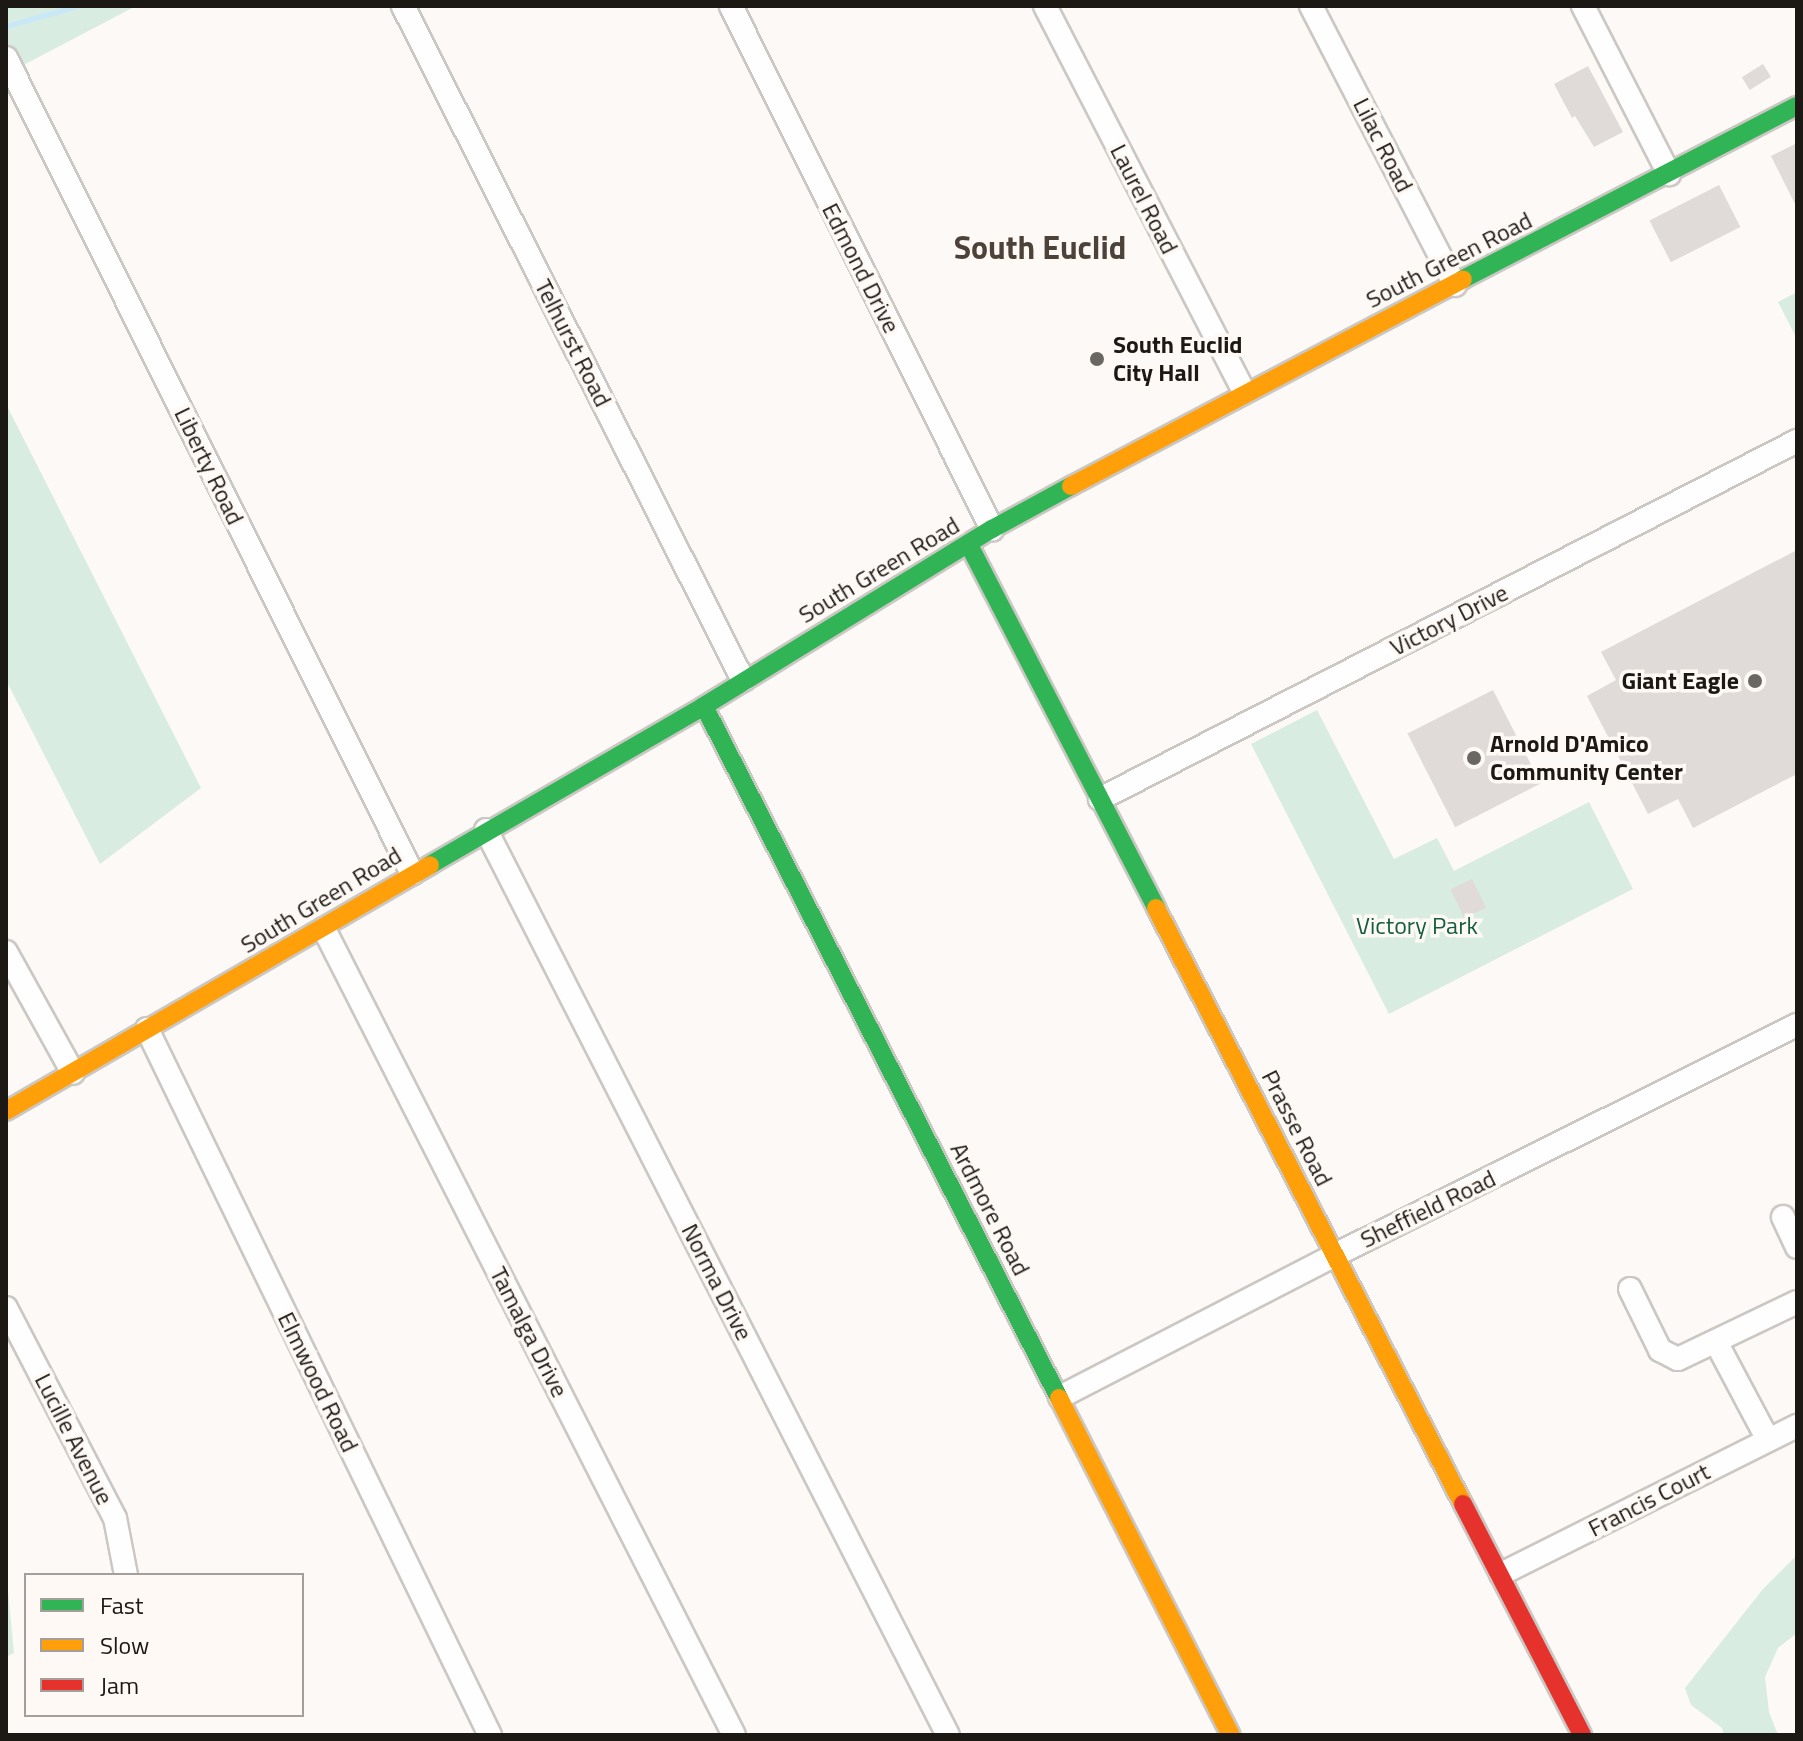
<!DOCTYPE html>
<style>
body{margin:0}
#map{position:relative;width:1803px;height:1741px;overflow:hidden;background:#fcf9f6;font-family:"Titillium Web",sans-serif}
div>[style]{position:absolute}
.green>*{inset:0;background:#d9ece1}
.stream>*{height:5px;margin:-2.5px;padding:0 2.5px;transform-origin:2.5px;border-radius:2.5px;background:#c8e8f8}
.building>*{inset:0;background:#e0dbd8;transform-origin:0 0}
.roads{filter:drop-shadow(2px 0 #cbc7c3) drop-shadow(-2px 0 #cbc7c3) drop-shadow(0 2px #cbc7c3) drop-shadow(0 -2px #cbc7c3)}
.street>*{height:22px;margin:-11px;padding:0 11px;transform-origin:11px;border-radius:11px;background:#fffefe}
.fast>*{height:18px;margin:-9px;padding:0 9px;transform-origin:9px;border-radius:9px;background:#30b455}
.slow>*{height:18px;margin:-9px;padding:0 9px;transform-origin:9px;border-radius:9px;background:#ff9f0a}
.jam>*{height:18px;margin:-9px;padding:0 9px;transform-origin:9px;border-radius:9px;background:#e5322d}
.dots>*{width:22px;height:22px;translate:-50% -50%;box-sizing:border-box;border:4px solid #fef9f4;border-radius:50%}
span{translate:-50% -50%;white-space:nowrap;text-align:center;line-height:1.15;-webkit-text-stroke:7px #fef9f4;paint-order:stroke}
.street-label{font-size:24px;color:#1c1814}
.poi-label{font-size:24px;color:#1c1814;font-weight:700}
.left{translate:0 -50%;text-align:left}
.right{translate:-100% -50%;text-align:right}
.park-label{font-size:24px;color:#145d42}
.district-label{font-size:32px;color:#4c4239;font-weight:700}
.frame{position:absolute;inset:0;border:8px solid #1c1814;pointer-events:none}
.legend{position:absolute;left:24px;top:1573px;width:280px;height:144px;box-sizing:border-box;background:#fef9f4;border:2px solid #a49f9a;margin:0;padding:10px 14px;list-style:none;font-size:24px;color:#1c1814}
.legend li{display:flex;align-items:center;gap:16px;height:40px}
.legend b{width:40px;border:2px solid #a49f9a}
</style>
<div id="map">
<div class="green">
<i style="clip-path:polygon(6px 6px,136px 6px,12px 71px,6px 58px)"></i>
<i style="clip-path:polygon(1797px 292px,1797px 339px,1778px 302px)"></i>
<i style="clip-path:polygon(6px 404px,201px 788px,100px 864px,6px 680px)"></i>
<i style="clip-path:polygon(1317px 710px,1394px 859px,1437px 838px,1454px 871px,1589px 802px,1633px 889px,1389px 1014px,1251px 744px)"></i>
<i style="clip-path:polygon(1797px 1555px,1797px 1633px,1778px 1648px,1765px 1677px,1769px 1712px,1778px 1735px,1724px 1735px,1722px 1728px,1691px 1705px,1685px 1688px,1763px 1589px)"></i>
<i style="clip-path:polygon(6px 1570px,14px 1653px,6px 1657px)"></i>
</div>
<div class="stream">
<i style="left:6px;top:26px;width:74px;rotate:-15.7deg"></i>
</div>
<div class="building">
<i style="left:1763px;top:64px;width:15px;height:25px;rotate:58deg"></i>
<i style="clip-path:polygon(1588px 66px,1623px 132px,1594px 147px,1575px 116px,1572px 118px,1554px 84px)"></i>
<i style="clip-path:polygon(1797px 143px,1797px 208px,1771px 156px)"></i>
<i style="left:1719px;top:185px;width:47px;height:78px;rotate:63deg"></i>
<i style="clip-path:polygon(1797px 550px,1797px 774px,1693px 828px,1678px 799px,1648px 814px,1587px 696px,1616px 680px,1601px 652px)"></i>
<i style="left:1493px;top:690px;width:105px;height:96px;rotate:63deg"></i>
<i style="left:1472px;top:879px;width:32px;height:24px;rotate:64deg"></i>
</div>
<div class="roads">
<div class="street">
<i style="left:403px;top:6px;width:755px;rotate:63.23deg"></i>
<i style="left:731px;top:6px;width:585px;rotate:63.48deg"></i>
<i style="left:1045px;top:6px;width:434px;rotate:62.7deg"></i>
<i style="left:1311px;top:6px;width:314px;rotate:62.7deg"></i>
<i style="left:1583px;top:6px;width:189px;rotate:62.9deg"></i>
<i style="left:6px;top:58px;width:911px;rotate:63.52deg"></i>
<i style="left:1100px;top:799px;width:784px;rotate:-27.19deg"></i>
<i style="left:486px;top:830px;width:1016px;rotate:62.96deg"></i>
<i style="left:324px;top:929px;width:904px;rotate:63.04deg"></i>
<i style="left:6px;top:952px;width:138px;rotate:61deg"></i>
<i style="left:147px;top:1029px;width:785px;rotate:64.09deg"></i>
<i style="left:1783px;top:1217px;width:33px;rotate:65deg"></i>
<i style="left:1630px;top:1289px;width:68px;rotate:63.8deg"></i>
<i style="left:1660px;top:1350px;width:20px;rotate:27deg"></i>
<i style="left:1678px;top:1359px;width:132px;rotate:-25.6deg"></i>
<i style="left:6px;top:1308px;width:237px;rotate:62.6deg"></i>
<i style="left:115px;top:1518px;width:58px;rotate:79.1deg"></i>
<i style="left:1716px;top:1342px;width:111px;rotate:62deg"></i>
<i style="left:1060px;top:1397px;width:309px;rotate:-27.3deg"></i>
<i style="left:1335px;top:1255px;width:516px;rotate:-26.47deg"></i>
<i style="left:1501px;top:1574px;width:331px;rotate:-26.6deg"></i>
</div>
<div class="fast">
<i style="left:1463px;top:279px;width:376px;rotate:-27.4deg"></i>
<i style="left:969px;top:545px;width:408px;rotate:62.7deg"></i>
<i style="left:704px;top:706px;width:778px;rotate:62.84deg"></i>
<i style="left:430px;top:865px;width:317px;rotate:-30.1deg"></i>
<i style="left:704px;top:706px;width:338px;rotate:-31.6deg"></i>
<i style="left:992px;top:529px;width:90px;rotate:-28.6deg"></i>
</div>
<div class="slow">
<i style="left:1071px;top:486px;width:443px;rotate:-27.8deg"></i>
<i style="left:1156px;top:908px;width:670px;rotate:62.75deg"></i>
<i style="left:6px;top:1111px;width:490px;rotate:-30.1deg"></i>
<i style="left:1059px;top:1398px;width:378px;rotate:63deg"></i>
</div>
<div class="jam">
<i style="left:1463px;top:1504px;width:260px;rotate:62.7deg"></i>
</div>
</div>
<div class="dots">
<i style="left:1097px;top:359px;background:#6a6763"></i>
<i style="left:1755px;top:681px;background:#6a6763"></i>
<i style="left:1474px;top:758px;background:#6a6763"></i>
</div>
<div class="street-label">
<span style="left:1383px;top:145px;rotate:63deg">Lilac Road</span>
<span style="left:1144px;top:199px;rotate:63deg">Laurel Road</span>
<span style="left:1449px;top:260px;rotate:-27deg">South Green Road</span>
<span style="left:861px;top:268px;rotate:63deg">Edmond Drive</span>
<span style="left:573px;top:343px;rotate:63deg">Telhurst Road</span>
<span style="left:209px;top:466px;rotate:64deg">Liberty Road</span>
<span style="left:879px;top:570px;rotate:-31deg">South Green Road</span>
<span style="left:1449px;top:620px;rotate:-27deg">Victory Drive</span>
<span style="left:321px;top:900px;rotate:-31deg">South Green Road</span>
<span style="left:1297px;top:1128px;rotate:63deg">Prasse Road</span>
<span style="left:990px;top:1209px;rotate:63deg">Ardmore Road</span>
<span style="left:1428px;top:1209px;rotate:-26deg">Sheffield Road</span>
<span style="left:717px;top:1282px;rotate:63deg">Norma Drive</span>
<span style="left:529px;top:1332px;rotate:63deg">Tamalga Drive</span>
<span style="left:318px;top:1382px;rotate:64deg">Elmwood Road</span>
<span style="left:74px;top:1439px;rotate:63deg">Lucille Avenue</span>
<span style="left:1649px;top:1500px;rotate:-27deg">Francis Court</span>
</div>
<div class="poi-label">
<span class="left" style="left:1113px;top:359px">South Euclid<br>City Hall</span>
<span class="right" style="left:1739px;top:681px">Giant Eagle</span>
<span class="left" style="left:1490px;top:758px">Arnold D'Amico<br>Community Center</span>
</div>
<div class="park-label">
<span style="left:1417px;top:926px">Victory Park</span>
</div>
<div class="district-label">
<span style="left:1040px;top:247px">South Euclid</span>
</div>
<div class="frame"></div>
<ul class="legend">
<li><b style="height:10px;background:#30b455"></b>Fast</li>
<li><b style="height:10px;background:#ff9f0a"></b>Slow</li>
<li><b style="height:10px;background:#e5322d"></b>Jam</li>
</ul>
</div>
